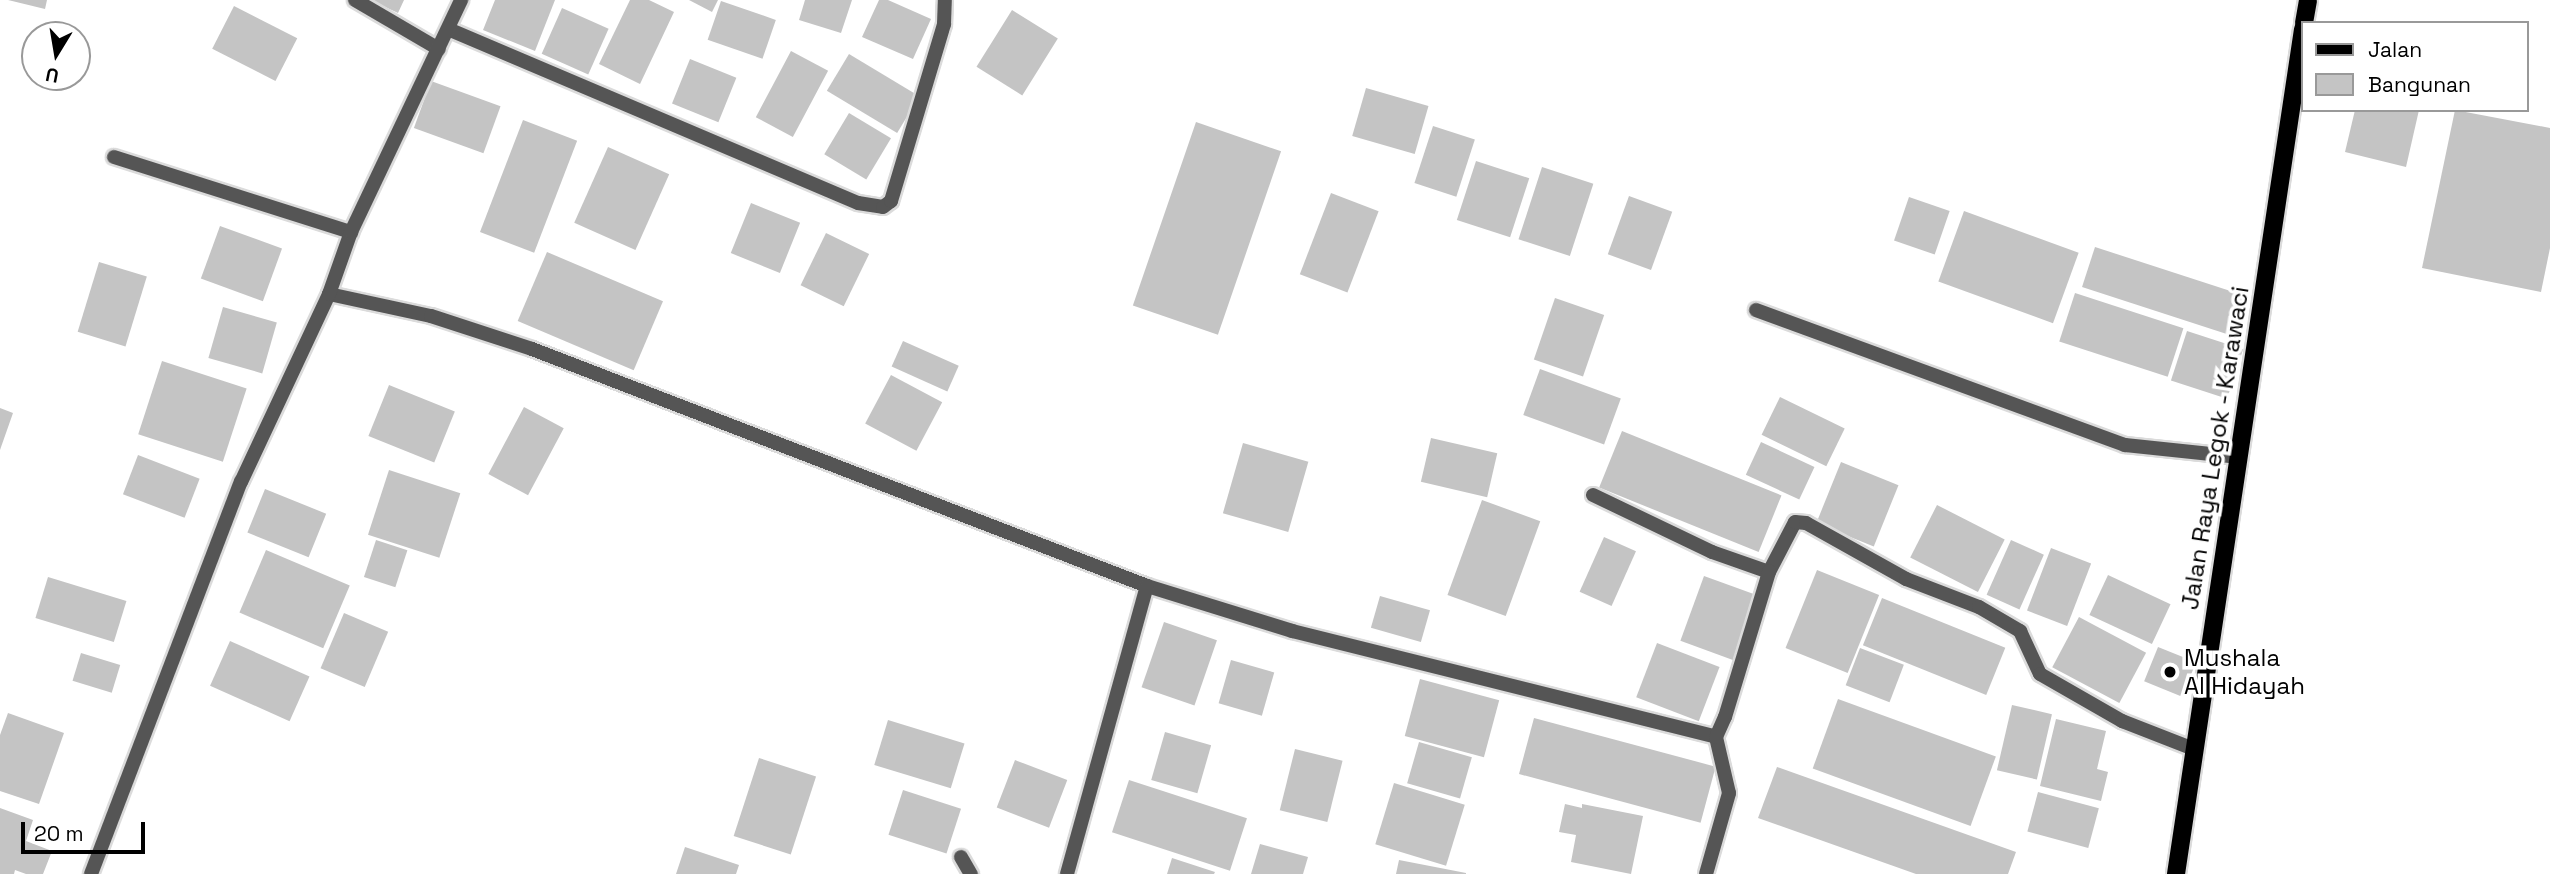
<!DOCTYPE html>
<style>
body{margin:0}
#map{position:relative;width:2550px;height:874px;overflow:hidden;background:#fff;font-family:"Space Grotesk",sans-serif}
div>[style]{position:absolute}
.building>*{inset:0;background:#c4c4c4;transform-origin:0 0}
.roads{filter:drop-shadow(2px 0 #dbdbdb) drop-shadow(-2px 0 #dbdbdb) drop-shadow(0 2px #dbdbdb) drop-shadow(0 -2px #dbdbdb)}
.lane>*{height:14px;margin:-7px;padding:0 7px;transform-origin:7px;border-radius:7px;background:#555}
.street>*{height:14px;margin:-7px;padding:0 7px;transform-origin:7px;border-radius:7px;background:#555}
.primary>*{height:18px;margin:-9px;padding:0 9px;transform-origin:9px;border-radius:9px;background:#000}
.dots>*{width:19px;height:19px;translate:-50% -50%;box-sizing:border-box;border:4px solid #fff;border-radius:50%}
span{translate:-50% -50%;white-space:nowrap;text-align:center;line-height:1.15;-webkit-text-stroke:7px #fff;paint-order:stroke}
.street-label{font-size:24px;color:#000}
.poi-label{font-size:24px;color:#000}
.left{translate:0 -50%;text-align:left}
.legend{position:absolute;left:2301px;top:21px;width:228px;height:91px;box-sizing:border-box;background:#fff;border:2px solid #999;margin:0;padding:9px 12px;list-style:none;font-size:21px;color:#000}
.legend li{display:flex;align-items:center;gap:14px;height:35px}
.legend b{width:35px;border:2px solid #999}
.north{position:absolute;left:21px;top:21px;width:70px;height:70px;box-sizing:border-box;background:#fff;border:2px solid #999;border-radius:50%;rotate:191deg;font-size:19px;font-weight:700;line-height:28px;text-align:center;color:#000}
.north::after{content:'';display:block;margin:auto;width:24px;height:32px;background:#000;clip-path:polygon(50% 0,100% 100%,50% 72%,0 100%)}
.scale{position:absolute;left:21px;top:822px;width:124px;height:32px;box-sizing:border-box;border:4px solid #000;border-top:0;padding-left:9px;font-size:21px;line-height:24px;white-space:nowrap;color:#000;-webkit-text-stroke:5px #fff;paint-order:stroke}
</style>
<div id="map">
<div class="building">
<i style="clip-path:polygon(8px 0,47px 0,45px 9px)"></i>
<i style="clip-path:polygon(370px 0,404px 0,398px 13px)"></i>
<i style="clip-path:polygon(495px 0,555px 0,535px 51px,483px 30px)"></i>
<i style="clip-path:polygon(630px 0,649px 0,674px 12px,640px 84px,599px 64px)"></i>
<i style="clip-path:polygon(689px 0,718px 0,712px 12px)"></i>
<i style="clip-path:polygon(805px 0,852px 0,841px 33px,799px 20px)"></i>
<i style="clip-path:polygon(879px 0,888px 0,931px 19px,913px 59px,862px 37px)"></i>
<i style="left:721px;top:1px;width:58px;height:41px;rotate:19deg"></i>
<i style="left:234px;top:6px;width:71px;height:48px;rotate:27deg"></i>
<i style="left:562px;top:8px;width:51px;height:50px;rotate:24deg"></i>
<i style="left:1012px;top:10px;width:54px;height:67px;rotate:32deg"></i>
<i style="left:791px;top:51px;width:42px;height:75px;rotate:28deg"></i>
<i style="left:849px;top:54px;width:82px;height:43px;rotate:31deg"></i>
<i style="left:690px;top:59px;width:50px;height:48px;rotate:22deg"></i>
<i style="left:431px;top:81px;width:74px;height:50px;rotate:20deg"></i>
<i style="left:1366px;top:88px;width:65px;height:50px;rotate:16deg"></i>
<i style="clip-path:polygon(2355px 110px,2419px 110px,2406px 167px,2345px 152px)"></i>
<i style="clip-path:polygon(2455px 110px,2550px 128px,2550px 248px,2541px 292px,2422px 268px)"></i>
<i style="left:849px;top:113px;width:49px;height:48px;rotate:31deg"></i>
<i style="left:523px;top:120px;width:58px;height:120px;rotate:21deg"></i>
<i style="left:1196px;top:122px;width:90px;height:194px;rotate:19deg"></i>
<i style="left:1433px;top:126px;width:44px;height:60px;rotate:18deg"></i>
<i style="left:608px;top:147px;width:67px;height:83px;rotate:24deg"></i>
<i style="left:1476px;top:161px;width:56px;height:62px;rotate:18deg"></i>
<i style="left:1542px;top:167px;width:54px;height:76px;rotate:18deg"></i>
<i style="left:1331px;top:193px;width:51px;height:87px;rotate:21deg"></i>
<i style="left:1629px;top:196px;width:46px;height:62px;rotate:20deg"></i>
<i style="left:1909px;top:197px;width:43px;height:46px;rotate:19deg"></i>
<i style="left:751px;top:203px;width:53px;height:54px;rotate:22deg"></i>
<i style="left:1964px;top:211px;width:122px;height:75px;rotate:20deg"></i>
<i style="left:220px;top:226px;width:66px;height:56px;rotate:20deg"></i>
<i style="left:826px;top:233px;width:48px;height:58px;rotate:26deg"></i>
<i style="left:2095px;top:247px;width:157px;height:42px;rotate:18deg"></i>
<i style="left:547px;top:252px;width:126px;height:75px;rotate:23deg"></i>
<i style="left:99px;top:262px;width:50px;height:73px;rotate:17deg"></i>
<i style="left:2075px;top:293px;width:114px;height:51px;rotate:18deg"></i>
<i style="left:1555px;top:298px;width:52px;height:65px;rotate:19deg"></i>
<i style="left:223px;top:307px;width:56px;height:53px;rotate:16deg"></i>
<i style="left:2187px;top:331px;width:59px;height:52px;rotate:18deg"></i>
<i style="left:903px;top:341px;width:61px;height:28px;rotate:24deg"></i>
<i style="left:162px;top:361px;width:89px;height:77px;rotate:18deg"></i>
<i style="left:1540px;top:369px;width:86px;height:49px;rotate:20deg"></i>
<i style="left:891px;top:375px;width:58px;height:55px;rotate:28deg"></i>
<i style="left:389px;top:385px;width:71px;height:55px;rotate:22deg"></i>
<i style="left:1780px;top:397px;width:72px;height:42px;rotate:26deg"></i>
<i style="left:524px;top:407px;width:45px;height:76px;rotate:28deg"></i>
<i style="clip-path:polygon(0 408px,13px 413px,0 450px)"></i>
<i style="left:1622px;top:431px;width:172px;height:61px;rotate:22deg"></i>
<i style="left:1431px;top:438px;width:68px;height:45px;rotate:13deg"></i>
<i style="left:1761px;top:442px;width:59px;height:36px;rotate:25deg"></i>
<i style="left:1243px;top:443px;width:68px;height:73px;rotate:16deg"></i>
<i style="left:138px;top:455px;width:66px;height:42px;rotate:21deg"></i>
<i style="left:1841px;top:462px;width:62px;height:66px;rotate:22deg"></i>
<i style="left:389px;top:470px;width:75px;height:68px;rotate:18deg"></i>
<i style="left:265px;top:489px;width:66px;height:47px;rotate:22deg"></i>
<i style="left:1482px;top:500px;width:62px;height:101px;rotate:20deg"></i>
<i style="left:1937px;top:505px;width:76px;height:59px;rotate:27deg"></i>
<i style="left:1604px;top:537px;width:35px;height:60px;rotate:24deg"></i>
<i style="left:376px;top:540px;width:33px;height:39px;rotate:18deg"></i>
<i style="left:2011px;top:540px;width:36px;height:60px;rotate:24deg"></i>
<i style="left:2051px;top:548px;width:43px;height:67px;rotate:21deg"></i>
<i style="left:266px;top:550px;width:91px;height:68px;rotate:23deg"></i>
<i style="left:1817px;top:570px;width:67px;height:84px;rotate:22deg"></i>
<i style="left:2108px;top:575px;width:69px;height:44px;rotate:25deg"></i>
<i style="left:1704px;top:576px;width:58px;height:69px;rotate:20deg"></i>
<i style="left:48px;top:577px;width:82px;height:43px;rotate:17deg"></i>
<i style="left:1380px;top:596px;width:52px;height:33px;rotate:16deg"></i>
<i style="left:1882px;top:598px;width:133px;height:51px;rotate:22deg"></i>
<i style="left:344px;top:613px;width:48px;height:60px;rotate:23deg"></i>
<i style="left:2079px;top:617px;width:76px;height:57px;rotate:28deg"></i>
<i style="left:1164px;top:622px;width:56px;height:69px;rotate:19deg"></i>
<i style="left:230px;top:641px;width:87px;height:49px;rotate:24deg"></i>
<i style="left:1657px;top:643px;width:67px;height:58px;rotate:21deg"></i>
<i style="left:2158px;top:647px;width:41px;height:37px;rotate:22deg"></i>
<i style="left:1860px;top:648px;width:47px;height:40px;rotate:21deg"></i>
<i style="left:81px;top:653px;width:41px;height:29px;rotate:17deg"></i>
<i style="left:1231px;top:660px;width:45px;height:45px;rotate:16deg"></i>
<i style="left:1420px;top:679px;width:82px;height:59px;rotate:15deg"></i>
<i style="left:1838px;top:699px;width:168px;height:74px;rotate:20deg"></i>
<i style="left:2012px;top:705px;width:41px;height:67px;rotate:13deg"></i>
<i style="clip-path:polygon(8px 713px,64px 733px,39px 804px,0 791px,0 735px)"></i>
<i style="left:1534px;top:718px;width:188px;height:58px;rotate:15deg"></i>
<i style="clip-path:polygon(2056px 719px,2106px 731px,2097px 769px,2108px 772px,2101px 801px,2040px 786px)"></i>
<i style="left:888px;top:720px;width:80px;height:47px;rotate:17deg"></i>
<i style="left:1165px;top:732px;width:48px;height:50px;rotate:16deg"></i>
<i style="left:1419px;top:742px;width:55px;height:43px;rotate:16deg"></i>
<i style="left:1295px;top:749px;width:49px;height:63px;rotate:14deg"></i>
<i style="left:759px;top:758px;width:60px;height:82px;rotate:18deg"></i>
<i style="left:1015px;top:760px;width:56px;height:51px;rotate:21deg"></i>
<i style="clip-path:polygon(1777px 767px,2016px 852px,2008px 874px,1916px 874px,1758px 818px)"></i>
<i style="left:1129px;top:780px;width:124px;height:55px;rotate:18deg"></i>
<i style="left:1394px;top:783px;width:74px;height:64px;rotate:17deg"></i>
<i style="left:903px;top:790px;width:61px;height:47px;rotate:18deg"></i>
<i style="left:2038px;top:792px;width:63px;height:41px;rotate:15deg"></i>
<i style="clip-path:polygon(1565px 804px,1582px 808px,1582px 804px,1643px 816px,1631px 874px,1571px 862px,1576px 835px,1559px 832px)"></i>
<i style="clip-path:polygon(0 808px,33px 820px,26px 841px,52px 851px,43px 874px,26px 874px,15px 870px,14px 874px,0 874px)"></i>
<i style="clip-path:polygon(1260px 844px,1308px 857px,1303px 874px,1251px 874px)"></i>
<i style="clip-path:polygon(685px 847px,739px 865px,736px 874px,676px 874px)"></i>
<i style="clip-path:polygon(1172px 858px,1215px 872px,1214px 874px,1167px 874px)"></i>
<i style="clip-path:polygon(1399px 860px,1466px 873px,1466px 874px,1396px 874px)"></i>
</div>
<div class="roads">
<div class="lane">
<i style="left:1756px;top:310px;width:393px;rotate:20.1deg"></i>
<i style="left:2125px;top:445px;width:115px;rotate:6deg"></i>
</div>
<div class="street">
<i style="left:355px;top:0;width:97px;rotate:30.3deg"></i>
<i style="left:448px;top:29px;width:445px;rotate:23deg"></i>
<i style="left:858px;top:203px;width:25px;rotate:9deg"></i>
<i style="left:883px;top:207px;width:10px;rotate:-37deg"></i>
<i style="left:891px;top:201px;width:185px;rotate:-73.3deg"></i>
<i style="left:944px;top:24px;width:24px;rotate:-88deg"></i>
<i style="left:114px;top:157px;width:249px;rotate:17.6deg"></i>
<i style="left:329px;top:294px;width:104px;rotate:12.2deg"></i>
<i style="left:431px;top:316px;width:106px;rotate:18.1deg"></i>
<i style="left:532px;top:349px;width:659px;rotate:21.07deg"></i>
<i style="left:1147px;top:586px;width:152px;rotate:17.2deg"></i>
<i style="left:1292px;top:631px;width:437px;rotate:14deg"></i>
<i style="left:1593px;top:495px;width:132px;rotate:25.6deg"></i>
<i style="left:1712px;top:552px;width:60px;rotate:19.3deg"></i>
<i style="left:1769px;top:572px;width:56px;rotate:-62.5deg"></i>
<i style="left:1795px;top:522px;width:11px;rotate:5deg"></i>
<i style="left:1806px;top:523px;width:115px;rotate:29.2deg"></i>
<i style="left:1906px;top:579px;width:78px;rotate:21deg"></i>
<i style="left:1979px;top:607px;width:48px;rotate:30.3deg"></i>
<i style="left:2020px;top:631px;width:47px;rotate:65.1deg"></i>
<i style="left:2040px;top:674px;width:95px;rotate:29.8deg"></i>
<i style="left:2122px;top:721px;width:77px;rotate:21.3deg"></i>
<i style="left:961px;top:857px;width:20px;rotate:60deg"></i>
<i style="left:91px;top:874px;width:420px;rotate:-69.1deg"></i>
<i style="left:241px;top:482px;width:208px;rotate:-64.9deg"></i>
<i style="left:329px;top:294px;width:66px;rotate:-70.5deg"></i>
<i style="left:351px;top:232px;width:257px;rotate:-64.6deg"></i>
<i style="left:1067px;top:874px;width:299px;rotate:-74.5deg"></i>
<i style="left:1706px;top:874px;width:84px;rotate:-74.1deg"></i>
<i style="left:1729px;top:793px;width:57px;rotate:-103.1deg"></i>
<i style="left:1716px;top:737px;width:22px;rotate:-66deg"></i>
<i style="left:1725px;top:717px;width:152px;rotate:-73.1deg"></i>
</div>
<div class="primary">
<i style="left:2304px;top:23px;width:23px;rotate:-80deg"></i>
<i style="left:2176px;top:874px;width:854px;rotate:-81.45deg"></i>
</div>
</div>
<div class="dots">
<i style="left:2170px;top:672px;background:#000"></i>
</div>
<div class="street-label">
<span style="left:2215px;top:448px;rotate:-81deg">Jalan Raya Legok - Karawaci</span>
</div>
<div class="poi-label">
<span class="left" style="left:2184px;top:672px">Mushala<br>Al Hidayah</span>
</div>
<ul class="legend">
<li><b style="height:9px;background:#000"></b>Jalan</li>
<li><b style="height:19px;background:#c4c4c4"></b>Bangunan</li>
</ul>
<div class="north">U</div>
<div class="scale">20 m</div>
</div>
